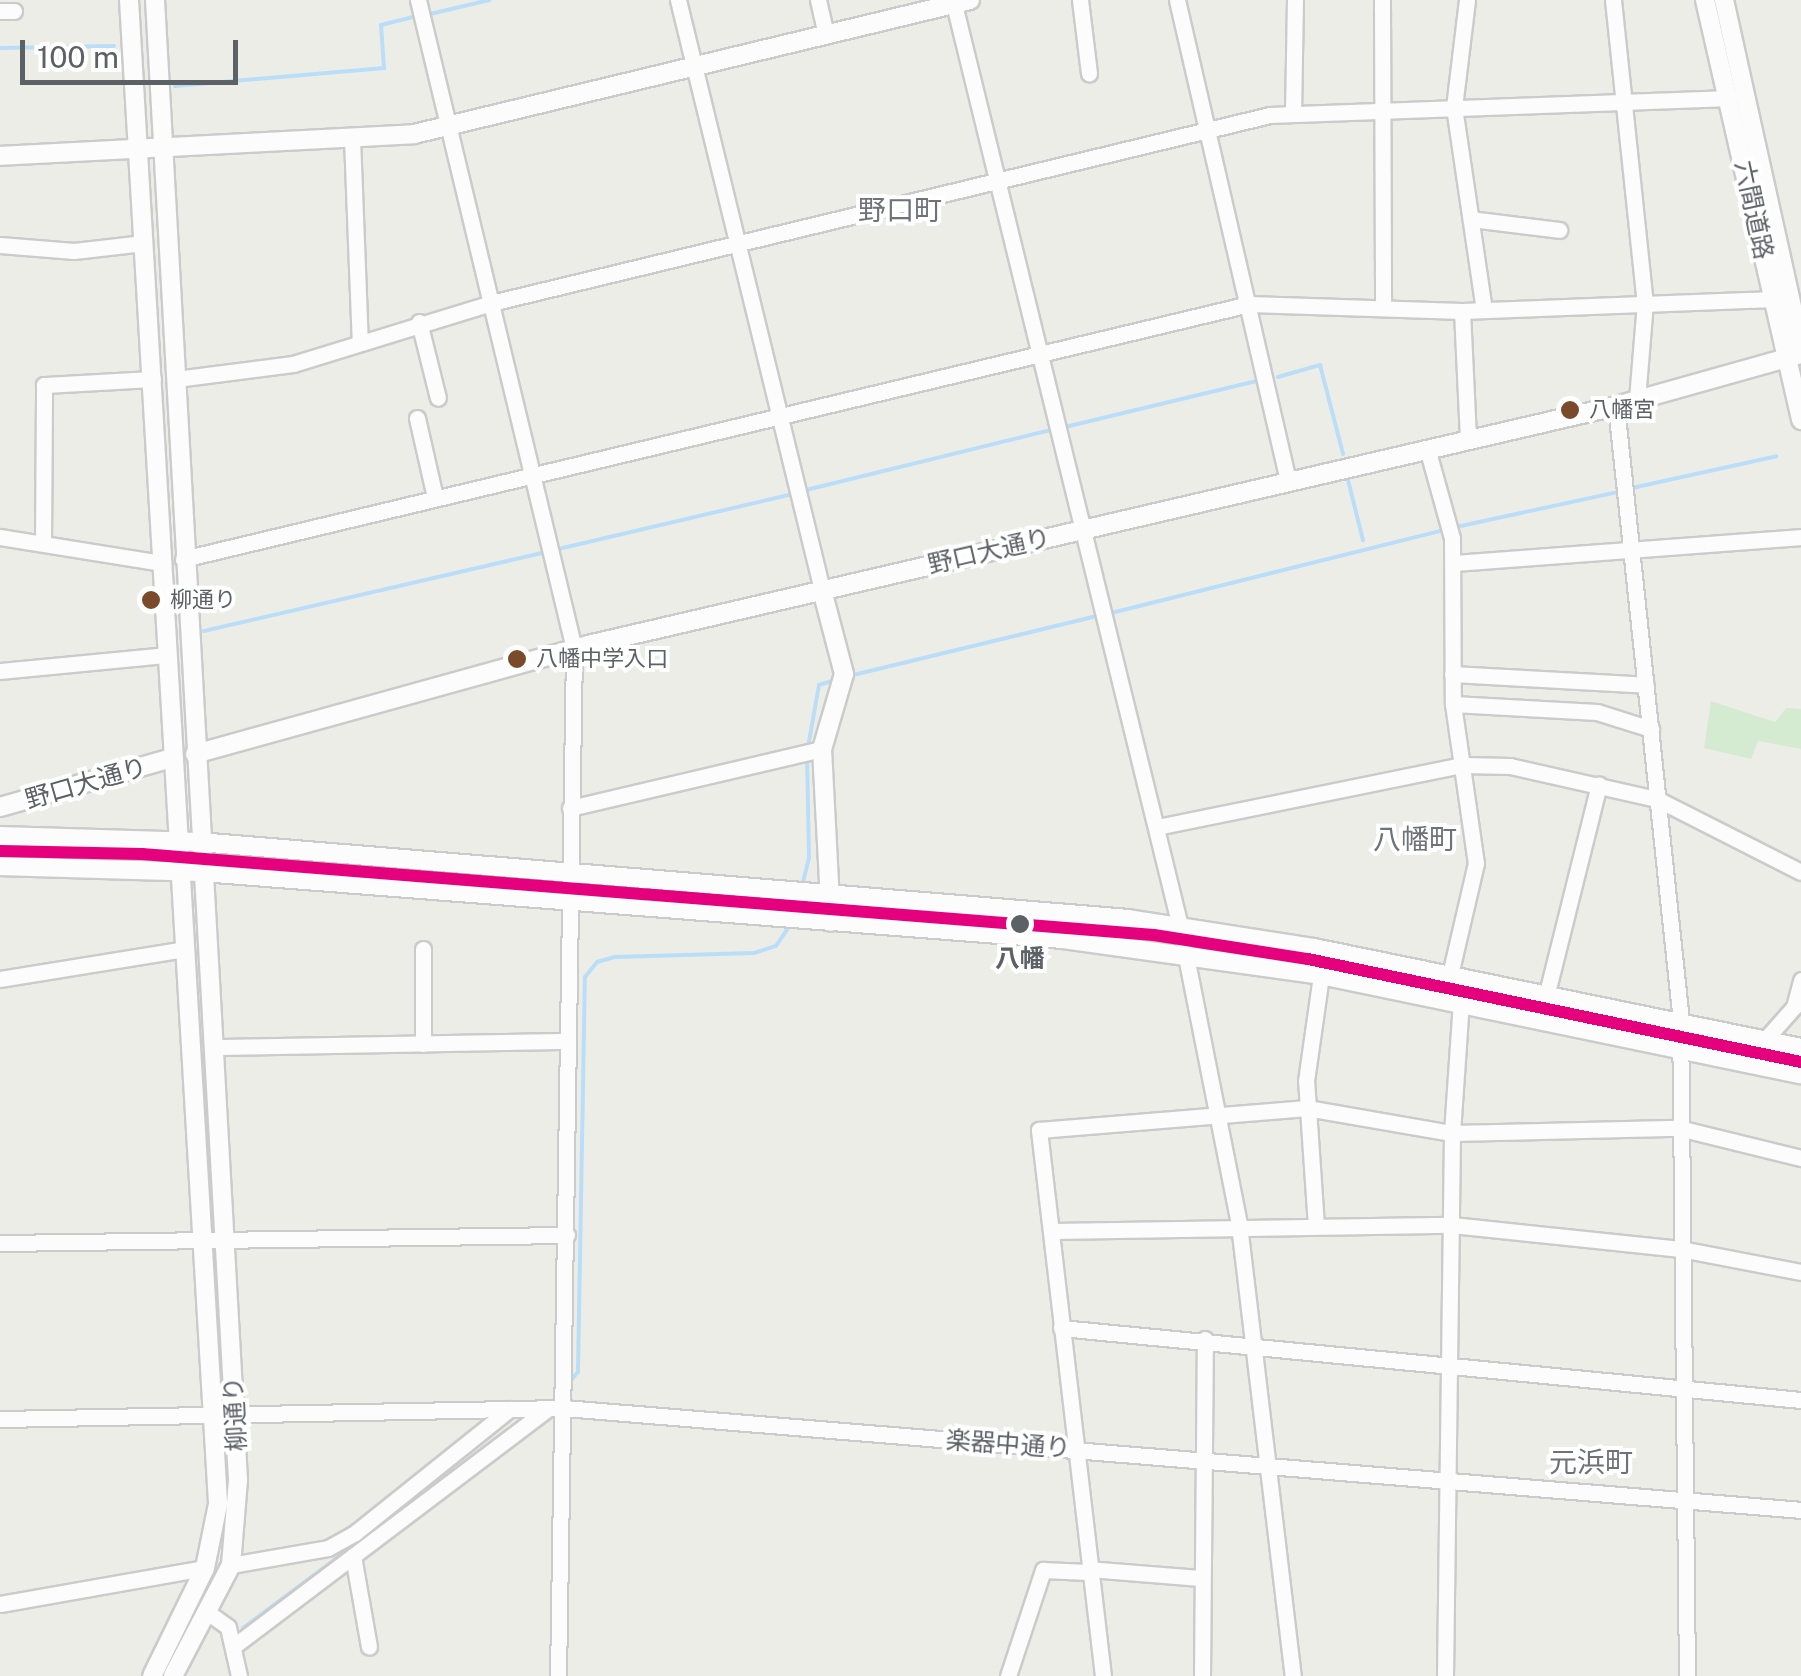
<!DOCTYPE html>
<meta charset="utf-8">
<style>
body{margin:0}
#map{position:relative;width:1801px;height:1676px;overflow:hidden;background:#edede8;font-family:"Public Sans","Noto Sans JP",sans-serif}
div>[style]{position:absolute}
.green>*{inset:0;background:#d4ebd2}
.stream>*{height:4px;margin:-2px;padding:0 2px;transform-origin:2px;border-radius:2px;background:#bbdef8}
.roads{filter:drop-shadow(2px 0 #cacbca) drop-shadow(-2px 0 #cacbca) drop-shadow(0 2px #cacbca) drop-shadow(0 -2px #cacbca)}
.minor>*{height:15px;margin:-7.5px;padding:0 7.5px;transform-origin:7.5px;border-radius:7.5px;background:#fcfcfc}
.tertiary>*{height:18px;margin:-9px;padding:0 9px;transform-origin:9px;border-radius:9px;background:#fcfcfc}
.rail-1>*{height:12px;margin:-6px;padding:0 6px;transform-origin:6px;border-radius:6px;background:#e5007d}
.dots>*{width:28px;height:28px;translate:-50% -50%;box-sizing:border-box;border:5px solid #fff;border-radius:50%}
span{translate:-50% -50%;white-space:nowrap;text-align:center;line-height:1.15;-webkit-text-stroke:8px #fff;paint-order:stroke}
.bus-label{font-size:22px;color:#5c6166}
.left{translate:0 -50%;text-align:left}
.street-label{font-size:25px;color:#5c6166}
.stop-label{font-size:25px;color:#5c6166;font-weight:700}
.neighbourhood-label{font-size:28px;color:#6d7379}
.scale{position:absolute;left:20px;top:40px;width:218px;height:45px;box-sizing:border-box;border:5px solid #5c6166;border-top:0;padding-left:12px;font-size:30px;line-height:35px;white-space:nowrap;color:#5c6166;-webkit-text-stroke:8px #fff;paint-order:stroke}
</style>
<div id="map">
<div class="green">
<i style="clip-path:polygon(1711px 701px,1775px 722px,1786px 708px,1801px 709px,1801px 749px,1758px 741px,1751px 759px,1704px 748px)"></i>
</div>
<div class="stream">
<i style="left:430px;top:14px;width:61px;rotate:-13.3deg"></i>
<i style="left:0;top:48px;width:114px;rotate:-1deg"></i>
<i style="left:175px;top:86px;width:210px;rotate:-4.9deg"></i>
<i style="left:384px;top:68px;width:43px;rotate:-94deg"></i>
<i style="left:381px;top:25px;width:33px;rotate:-14deg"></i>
<i style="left:1278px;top:377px;width:44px;rotate:-15.9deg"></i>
<i style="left:1320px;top:365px;width:92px;rotate:75.5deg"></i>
<i style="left:1065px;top:427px;width:197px;rotate:-13.5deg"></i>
<i style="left:1348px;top:480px;width:62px;rotate:76deg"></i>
<i style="left:1632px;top:488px;width:148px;rotate:-12.4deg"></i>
<i style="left:802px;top:491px;width:260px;rotate:-13.8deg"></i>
<i style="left:1456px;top:527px;width:171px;rotate:-12.2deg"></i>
<i style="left:554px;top:550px;width:245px;rotate:-13.2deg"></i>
<i style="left:1107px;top:614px;width:350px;rotate:-14deg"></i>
<i style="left:204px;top:631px;width:350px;rotate:-13deg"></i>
<i style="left:849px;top:676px;width:255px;rotate:-13.6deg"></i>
<i style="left:808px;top:747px;width:63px;rotate:-79.9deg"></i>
<i style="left:819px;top:685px;width:17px;rotate:-17deg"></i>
<i style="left:802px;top:886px;width:29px;rotate:-76deg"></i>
<i style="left:809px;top:858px;width:101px;rotate:-91.1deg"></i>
<i style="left:567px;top:1385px;width:17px;rotate:-50deg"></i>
<i style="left:578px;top:1372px;width:395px;rotate:-89deg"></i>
<i style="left:585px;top:977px;width:19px;rotate:-51deg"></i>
<i style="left:597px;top:962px;width:19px;rotate:-16deg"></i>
<i style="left:615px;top:957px;width:139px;rotate:-1.6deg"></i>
<i style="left:754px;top:953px;width:23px;rotate:-18deg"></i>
<i style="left:776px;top:946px;width:27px;rotate:-56deg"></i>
<i style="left:243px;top:1628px;width:286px;rotate:-36.7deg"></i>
</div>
<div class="roads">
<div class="minor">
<i style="left:418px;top:0;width:667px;rotate:76.48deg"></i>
<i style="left:574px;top:649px;width:1027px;rotate:90.89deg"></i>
<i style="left:678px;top:0;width:607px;rotate:76.28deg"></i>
<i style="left:818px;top:0;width:35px;rotate:77deg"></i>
<i style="left:953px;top:0;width:953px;rotate:76.23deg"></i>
<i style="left:1180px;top:926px;width:305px;rotate:78.8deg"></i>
<i style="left:1239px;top:1225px;width:454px;rotate:83.2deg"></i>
<i style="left:1080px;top:0;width:74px;rotate:83deg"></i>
<i style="left:1177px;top:0;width:493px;rotate:77deg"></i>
<i style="left:1382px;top:0;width:307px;rotate:89.8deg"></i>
<i style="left:1467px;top:0;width:108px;rotate:96.9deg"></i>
<i style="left:1454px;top:107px;width:204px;rotate:81.6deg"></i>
<i style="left:1613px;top:0;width:304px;rotate:84deg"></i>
<i style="left:1645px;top:302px;width:97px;rotate:94.7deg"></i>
<i style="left:0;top:11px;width:14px"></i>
<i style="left:1293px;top:114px;width:114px;rotate:-89deg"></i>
<i style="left:352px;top:138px;width:205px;rotate:87.8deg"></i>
<i style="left:1471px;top:219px;width:89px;rotate:7.1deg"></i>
<i style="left:0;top:245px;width:74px;rotate:4.6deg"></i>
<i style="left:74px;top:251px;width:70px;rotate:-6.5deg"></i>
<i style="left:1462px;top:311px;width:127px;rotate:87.3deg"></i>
<i style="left:419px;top:322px;width:78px;rotate:76deg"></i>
<i style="left:176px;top:379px;width:118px;rotate:-7.3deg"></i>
<i style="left:293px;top:364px;width:207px;rotate:-17.1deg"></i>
<i style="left:491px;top:303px;width:801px;rotate:-13.57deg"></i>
<i style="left:1270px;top:115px;width:460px;rotate:-2.1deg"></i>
<i style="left:1616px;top:406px;width:609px;rotate:83.97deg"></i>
<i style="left:1680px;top:1012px;width:664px;rotate:89.4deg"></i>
<i style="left:417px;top:418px;width:81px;rotate:77.2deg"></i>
<i style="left:1427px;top:448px;width:93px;rotate:74.5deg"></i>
<i style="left:1452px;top:538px;width:166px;rotate:89.7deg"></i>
<i style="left:1453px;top:704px;width:161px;rotate:81.8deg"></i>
<i style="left:1476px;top:863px;width:115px;rotate:103.1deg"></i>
<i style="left:0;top:537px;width:165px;rotate:9.1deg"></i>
<i style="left:43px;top:540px;width:155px;rotate:-89.6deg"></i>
<i style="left:44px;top:385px;width:109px;rotate:-3.2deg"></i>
<i style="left:183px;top:559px;width:1096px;rotate:-13.45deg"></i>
<i style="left:1249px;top:304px;width:213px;rotate:1.9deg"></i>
<i style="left:1462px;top:311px;width:311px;rotate:-2.2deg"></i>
<i style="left:1455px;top:563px;width:347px;rotate:-4.3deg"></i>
<i style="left:0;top:671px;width:166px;rotate:-5.5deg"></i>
<i style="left:1452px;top:674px;width:194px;rotate:3.2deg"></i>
<i style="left:1453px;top:704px;width:144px;rotate:3.2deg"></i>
<i style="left:1597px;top:712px;width:57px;rotate:17.5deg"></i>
<i style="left:570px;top:808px;width:259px;rotate:-13.2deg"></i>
<i style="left:1157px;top:827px;width:311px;rotate:-11.5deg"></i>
<i style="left:1462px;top:765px;width:48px;rotate:1.2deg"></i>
<i style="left:1510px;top:766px;width:151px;rotate:12.7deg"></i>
<i style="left:1657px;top:799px;width:161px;rotate:26.9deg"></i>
<i style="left:423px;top:949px;width:95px;rotate:90deg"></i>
<i style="left:0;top:979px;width:187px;rotate:-9.2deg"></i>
<i style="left:1546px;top:997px;width:219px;rotate:-76deg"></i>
<i style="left:1763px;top:1042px;width:47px;rotate:-48.5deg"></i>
<i style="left:1794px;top:1007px;width:28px;rotate:-75deg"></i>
<i style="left:214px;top:1047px;width:353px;rotate:-1deg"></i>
<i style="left:1316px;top:1226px;width:145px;rotate:-93.9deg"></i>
<i style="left:1306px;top:1081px;width:107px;rotate:-81.9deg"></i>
<i style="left:1053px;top:1231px;width:399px;rotate:-0.9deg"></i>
<i style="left:1452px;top:1225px;width:230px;rotate:6deg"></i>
<i style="left:1681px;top:1249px;width:122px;rotate:10.9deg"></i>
<i style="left:0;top:1243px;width:567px;rotate:-0.81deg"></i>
<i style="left:1061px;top:1328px;width:743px;rotate:5.56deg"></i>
<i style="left:0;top:1419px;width:564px;rotate:-1.12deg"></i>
<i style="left:564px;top:1408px;width:1241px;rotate:4.71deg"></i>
<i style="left:353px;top:1556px;width:92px;rotate:80deg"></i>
<i style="left:231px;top:1565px;width:98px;rotate:-9.9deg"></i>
<i style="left:328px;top:1548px;width:31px;rotate:-29deg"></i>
<i style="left:355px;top:1533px;width:198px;rotate:-38.7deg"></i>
<i style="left:1088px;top:1569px;width:111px;rotate:4.6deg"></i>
<i style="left:0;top:1604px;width:208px;rotate:-10deg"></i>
<i style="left:210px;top:1614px;width:22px;rotate:36deg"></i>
<i style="left:228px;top:1627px;width:50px;rotate:77.3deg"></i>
<i style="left:234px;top:1646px;width:393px;rotate:-37.1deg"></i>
<i style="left:1008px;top:1676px;width:112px;rotate:-71.7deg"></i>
<i style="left:1043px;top:1570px;width:45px;rotate:2.5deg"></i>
<i style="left:1103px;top:1676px;width:550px;rotate:-96.69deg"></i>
<i style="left:1039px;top:1130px;width:269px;rotate:-4.7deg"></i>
<i style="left:1307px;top:1108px;width:147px;rotate:9.8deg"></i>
<i style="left:1452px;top:1133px;width:227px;rotate:-1.3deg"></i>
<i style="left:1679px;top:1128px;width:126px;rotate:13.8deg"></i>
<i style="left:1202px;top:1676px;width:337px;rotate:-89.5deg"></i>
<i style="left:1445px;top:1676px;width:543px;rotate:-89.26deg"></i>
<i style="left:1452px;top:1133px;width:131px;rotate:-86.1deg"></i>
</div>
<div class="tertiary">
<i style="left:129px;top:0;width:1507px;rotate:86.61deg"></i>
<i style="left:218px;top:1504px;width:65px;rotate:101.5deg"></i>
<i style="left:205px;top:1568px;width:120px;rotate:116.1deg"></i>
<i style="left:155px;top:0;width:1482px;rotate:86.79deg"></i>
<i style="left:238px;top:1480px;width:85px;rotate:94.7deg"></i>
<i style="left:231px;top:1565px;width:125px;rotate:117.6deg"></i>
<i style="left:1705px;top:0;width:431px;rotate:77.1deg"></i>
<i style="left:1724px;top:0;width:354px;rotate:77.5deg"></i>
<i style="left:0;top:156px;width:415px;rotate:-3deg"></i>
<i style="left:414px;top:134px;width:572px;rotate:-13.55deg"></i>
<i style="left:822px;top:590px;width:87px;rotate:75.3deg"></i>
<i style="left:844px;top:674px;width:78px;rotate:106.3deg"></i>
<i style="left:822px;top:749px;width:173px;rotate:87deg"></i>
<i style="left:195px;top:754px;width:408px;rotate:-15.5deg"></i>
<i style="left:588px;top:645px;width:1055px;rotate:-13.09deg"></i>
<i style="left:1616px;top:406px;width:192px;rotate:-15.7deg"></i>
<i style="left:0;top:807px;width:179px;rotate:-15.9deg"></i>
<i style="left:0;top:836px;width:198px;rotate:1.7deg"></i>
<i style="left:198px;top:842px;width:933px;rotate:4.73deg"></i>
<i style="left:1128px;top:919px;width:188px;rotate:8.9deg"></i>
<i style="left:1314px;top:948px;width:497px;rotate:11.6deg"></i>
<i style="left:0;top:866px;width:202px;rotate:1.7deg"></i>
<i style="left:202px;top:872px;width:864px;rotate:4.45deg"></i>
<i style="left:1063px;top:939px;width:260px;rotate:7.9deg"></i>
<i style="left:1321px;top:975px;width:490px;rotate:11.7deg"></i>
</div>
</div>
<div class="rail-1">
<i style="left:0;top:851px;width:142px;rotate:1.2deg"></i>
<i style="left:142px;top:854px;width:1015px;rotate:4.58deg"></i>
<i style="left:1154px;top:935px;width:156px;rotate:8.9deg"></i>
<i style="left:1308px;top:959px;width:504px;rotate:11.8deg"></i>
</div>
<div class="dots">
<i style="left:1570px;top:410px;background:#7a4b2a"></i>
<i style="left:151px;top:600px;background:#7a4b2a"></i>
<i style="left:517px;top:659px;background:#7a4b2a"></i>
<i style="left:1020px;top:924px;background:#5c6166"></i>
</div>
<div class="bus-label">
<span class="left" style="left:1589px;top:410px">八幡宮</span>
<span class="left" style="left:170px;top:600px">柳通り</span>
<span class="left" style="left:536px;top:659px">八幡中学入口</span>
</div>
<div class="street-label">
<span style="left:1754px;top:210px;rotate:78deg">六間道路</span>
<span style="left:989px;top:551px;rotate:-13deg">野口大通り</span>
<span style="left:86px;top:783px;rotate:-16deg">野口大通り</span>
<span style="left:235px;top:1414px;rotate:-93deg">柳通り</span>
<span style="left:1008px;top:1444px;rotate:4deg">楽器中通り</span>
</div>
<div class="stop-label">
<span style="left:1020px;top:958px">八幡</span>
</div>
<div class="neighbourhood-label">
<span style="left:900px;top:210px">野口町</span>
<span style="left:1415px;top:839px">八幡町</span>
<span style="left:1591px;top:1462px">元浜町</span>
</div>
<div class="scale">100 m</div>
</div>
